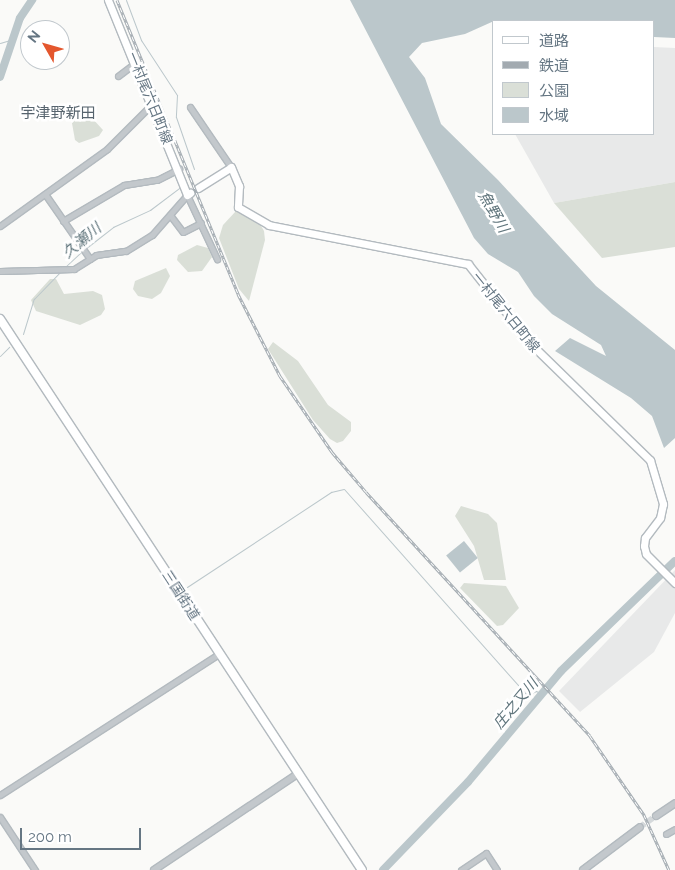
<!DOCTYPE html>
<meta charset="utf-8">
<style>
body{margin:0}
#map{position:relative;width:675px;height:870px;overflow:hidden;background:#fafaf8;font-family:Raleway,"Noto Sans JP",sans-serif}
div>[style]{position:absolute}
.built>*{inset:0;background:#e8e9e9}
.green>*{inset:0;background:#dadfd7}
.water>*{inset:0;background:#bbc7cb;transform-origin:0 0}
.stream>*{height:1px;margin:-0.5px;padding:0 0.5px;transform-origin:0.5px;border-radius:0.5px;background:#bbc7cb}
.river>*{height:8px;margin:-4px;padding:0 4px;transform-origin:4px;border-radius:4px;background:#bbc7cb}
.tertiary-tunnel>*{height:6px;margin-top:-3px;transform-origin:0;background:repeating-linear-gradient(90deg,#d5d9db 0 6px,transparent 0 9px)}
.roads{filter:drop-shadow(1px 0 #b3babf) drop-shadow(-1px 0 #b3babf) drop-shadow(0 1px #b3babf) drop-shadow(0 -1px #b3babf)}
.minor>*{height:5px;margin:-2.5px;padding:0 2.5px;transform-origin:2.5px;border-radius:2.5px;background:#c3c8cc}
.tertiary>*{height:6px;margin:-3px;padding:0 3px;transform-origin:3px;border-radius:3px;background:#c3c8cc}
.secondary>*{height:7px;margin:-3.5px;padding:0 3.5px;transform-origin:3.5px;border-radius:3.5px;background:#fff}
.trunk>*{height:8px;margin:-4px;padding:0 4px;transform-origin:4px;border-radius:4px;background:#fff}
.rail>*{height:3px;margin-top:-1.5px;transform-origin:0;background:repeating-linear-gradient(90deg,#fff 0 4px,#a2aab0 0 8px);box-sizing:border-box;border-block:1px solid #a2aab0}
span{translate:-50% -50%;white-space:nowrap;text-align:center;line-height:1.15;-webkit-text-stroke:5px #fff;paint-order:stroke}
.street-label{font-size:14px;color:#657683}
.neighbourhood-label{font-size:15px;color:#57646e}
.water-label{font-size:15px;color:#60757c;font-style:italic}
.legend{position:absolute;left:492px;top:20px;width:162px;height:115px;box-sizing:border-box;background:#fff;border:1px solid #c1c8cd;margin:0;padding:6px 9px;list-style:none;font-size:15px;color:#657683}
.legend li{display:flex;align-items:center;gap:10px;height:25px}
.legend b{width:25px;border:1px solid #c1c8cd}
.north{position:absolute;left:20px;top:20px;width:50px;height:50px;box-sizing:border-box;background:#fff;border:1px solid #c1c8cd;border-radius:50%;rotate:308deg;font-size:14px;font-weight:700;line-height:20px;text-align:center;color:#657683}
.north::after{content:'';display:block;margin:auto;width:18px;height:22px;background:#e4572e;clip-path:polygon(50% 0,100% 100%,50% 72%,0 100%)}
.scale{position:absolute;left:20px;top:828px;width:121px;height:22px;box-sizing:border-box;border:2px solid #657683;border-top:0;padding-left:6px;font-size:15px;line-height:18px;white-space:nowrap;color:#657683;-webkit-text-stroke:4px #fff;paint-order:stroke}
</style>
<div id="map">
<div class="built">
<i style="clip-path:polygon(654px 47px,675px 48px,675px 182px,554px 203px,515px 134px,654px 134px)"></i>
<i style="clip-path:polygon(675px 570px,675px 613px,654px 652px,580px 712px,559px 691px)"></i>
</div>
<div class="green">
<i style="clip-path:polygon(79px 104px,103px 130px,99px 136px,79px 143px,75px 140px,70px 112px)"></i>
<i style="clip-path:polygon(675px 182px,675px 247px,602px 258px,554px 203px)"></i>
<i style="clip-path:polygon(236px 211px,260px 224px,264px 231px,265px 240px,249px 301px,239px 289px,219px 238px,223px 225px)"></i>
<i style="clip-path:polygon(197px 245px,208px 248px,212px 257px,202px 271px,188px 272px,177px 260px,178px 255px)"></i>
<i style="clip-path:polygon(166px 268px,170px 276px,161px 293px,152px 299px,138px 296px,133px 289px,135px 281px)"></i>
<i style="clip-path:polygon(50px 279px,56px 279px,64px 294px,93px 291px,102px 295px,105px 309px,101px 315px,80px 325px,36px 311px,31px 300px)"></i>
<i style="clip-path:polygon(273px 342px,298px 361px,328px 405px,351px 422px,351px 431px,343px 441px,337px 443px,330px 439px,313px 420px,268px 349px)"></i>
<i style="clip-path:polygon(461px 506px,488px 514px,497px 523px,506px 580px,484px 580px,474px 546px,455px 516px)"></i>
<i style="clip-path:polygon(464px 583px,506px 586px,519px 608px,503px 625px,497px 626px,460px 588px)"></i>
</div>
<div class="water">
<i style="clip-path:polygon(350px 0,675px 0,675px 38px,654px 37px,654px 21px,494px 21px,465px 34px,422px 43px,409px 57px,425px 78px,441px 124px,498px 180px,596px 286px,675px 350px,675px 438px,664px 448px,652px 416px,631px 398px,555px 351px,570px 338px,606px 356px,601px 345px,552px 314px,534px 296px,518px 272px,488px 254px,474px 238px)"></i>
<i style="left:464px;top:541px;width:22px;height:23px;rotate:51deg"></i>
</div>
<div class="stream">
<i style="left:126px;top:0;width:43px;rotate:69.4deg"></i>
<i style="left:141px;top:40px;width:66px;rotate:56.8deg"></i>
<i style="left:177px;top:95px;width:22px;rotate:93deg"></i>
<i style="left:176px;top:117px;width:55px;rotate:70.9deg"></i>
<i style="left:0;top:43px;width:14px;rotate:-17deg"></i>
<i style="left:85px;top:249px;width:36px;rotate:-38deg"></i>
<i style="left:113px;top:227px;width:41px;rotate:-24.7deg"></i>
<i style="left:150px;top:210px;width:38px;rotate:-37deg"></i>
<i style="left:65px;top:267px;width:23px;rotate:-43deg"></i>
<i style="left:23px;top:334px;width:37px;rotate:-73deg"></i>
<i style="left:34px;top:299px;width:37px;rotate:-46deg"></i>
<i style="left:0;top:356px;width:13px;rotate:-45deg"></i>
<i style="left:187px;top:587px;width:173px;rotate:-33.4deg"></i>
<i style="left:331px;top:492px;width:13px;rotate:-13deg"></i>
<i style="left:344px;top:489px;width:276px;rotate:48.4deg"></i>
<i style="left:527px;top:695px;width:10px;rotate:-24deg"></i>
<i style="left:536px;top:691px;width:7px;rotate:27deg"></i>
</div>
<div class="river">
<i style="left:0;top:77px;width:62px;rotate:-71.3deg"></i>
<i style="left:20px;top:18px;width:22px;rotate:-56deg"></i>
<i style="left:383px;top:870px;width:122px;rotate:-46deg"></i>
<i style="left:468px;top:782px;width:145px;rotate:-50deg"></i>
<i style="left:561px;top:671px;width:158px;rotate:-44deg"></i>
</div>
<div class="tertiary-tunnel">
<i style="left:640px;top:827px;width:19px;rotate:-35deg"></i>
</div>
<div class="roads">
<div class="minor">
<i style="left:118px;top:76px;width:21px;rotate:-37deg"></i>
<i style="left:190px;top:107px;width:73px;rotate:55.7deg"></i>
<i style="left:45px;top:194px;width:79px;rotate:55.3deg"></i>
<i style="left:170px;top:215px;width:21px;rotate:53deg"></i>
<i style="left:183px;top:232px;width:20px;rotate:-27deg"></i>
<i style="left:63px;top:221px;width:71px;rotate:-30.5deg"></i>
<i style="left:124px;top:185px;width:33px;rotate:-9deg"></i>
<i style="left:157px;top:180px;width:25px;rotate:-27deg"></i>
<i style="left:0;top:226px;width:132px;rotate:-35.7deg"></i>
<i style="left:107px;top:149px;width:62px;rotate:-45deg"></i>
<i style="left:0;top:271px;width:74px;rotate:-1.5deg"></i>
<i style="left:74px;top:269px;width:26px;rotate:-32deg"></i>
<i style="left:96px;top:255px;width:30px;rotate:-8deg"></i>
<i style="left:126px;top:251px;width:31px;rotate:-32deg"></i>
<i style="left:152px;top:235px;width:53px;rotate:-48.8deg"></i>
<i style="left:187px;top:195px;width:71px;rotate:64.9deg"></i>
<i style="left:0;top:795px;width:262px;rotate:-32.8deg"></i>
<i style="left:0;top:817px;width:64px;rotate:56.6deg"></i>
<i style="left:666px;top:834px;width:10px;rotate:-29deg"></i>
<i style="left:461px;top:870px;width:30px;rotate:-34deg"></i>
<i style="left:486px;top:853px;width:20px;rotate:57deg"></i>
</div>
<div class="tertiary">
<i style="left:656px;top:816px;width:23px;rotate:-34deg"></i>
<i style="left:154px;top:870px;width:174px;rotate:-33.8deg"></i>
<i style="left:583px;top:870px;width:71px;rotate:-37deg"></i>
</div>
<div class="secondary">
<i style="left:108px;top:0;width:210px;rotate:67.9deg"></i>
<i style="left:187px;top:195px;width:4px;rotate:-34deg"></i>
<i style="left:198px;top:188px;width:39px;rotate:-32deg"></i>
<i style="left:231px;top:167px;width:21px;rotate:67deg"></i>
<i style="left:239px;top:186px;width:21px;rotate:93deg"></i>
<i style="left:238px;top:207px;width:36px;rotate:30deg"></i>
<i style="left:269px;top:225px;width:203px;rotate:11.1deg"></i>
<i style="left:468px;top:264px;width:103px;rotate:51.7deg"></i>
<i style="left:532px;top:345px;width:165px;rotate:44.3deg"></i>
<i style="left:650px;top:460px;width:46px;rotate:73.5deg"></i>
<i style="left:663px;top:504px;width:14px;rotate:102deg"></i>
<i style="left:660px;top:518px;width:25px;rotate:127deg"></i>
<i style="left:645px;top:538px;width:8px;rotate:97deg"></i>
<i style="left:644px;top:546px;width:8px;rotate:76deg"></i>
<i style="left:646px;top:554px;width:41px;rotate:45deg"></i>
</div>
<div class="trunk">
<i style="left:0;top:319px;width:659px;rotate:56.7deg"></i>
</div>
</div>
<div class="rail">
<i style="left:117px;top:0;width:318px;rotate:67.6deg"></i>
<i style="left:238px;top:294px;width:92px;rotate:62.9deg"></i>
<i style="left:280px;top:376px;width:92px;rotate:55.6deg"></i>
<i style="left:332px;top:452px;width:52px;rotate:49.6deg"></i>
<i style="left:366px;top:492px;width:331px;rotate:47.4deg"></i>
<i style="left:590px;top:736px;width:96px;rotate:55.6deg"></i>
<i style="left:644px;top:815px;width:60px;rotate:65.6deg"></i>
</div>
<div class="street-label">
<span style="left:150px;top:98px;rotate:68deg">一村尾六日町線</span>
<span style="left:506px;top:312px;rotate:51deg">一村尾六日町線</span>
<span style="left:181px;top:595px;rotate:57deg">三国街道</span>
</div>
<div class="neighbourhood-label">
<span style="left:58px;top:114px">宇津野新田</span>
</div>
<div class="water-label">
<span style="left:493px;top:212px;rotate:60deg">魚野川</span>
<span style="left:82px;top:241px;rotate:-40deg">久瀬川</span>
<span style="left:516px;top:704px;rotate:-50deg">庄之又川</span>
</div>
<ul class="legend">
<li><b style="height:6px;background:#fff"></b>道路</li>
<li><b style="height:6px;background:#a2aab0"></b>鉄道</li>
<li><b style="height:14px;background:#dadfd7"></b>公園</li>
<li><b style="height:14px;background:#bbc7cb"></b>水域</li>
</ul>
<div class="north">N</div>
<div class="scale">200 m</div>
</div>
